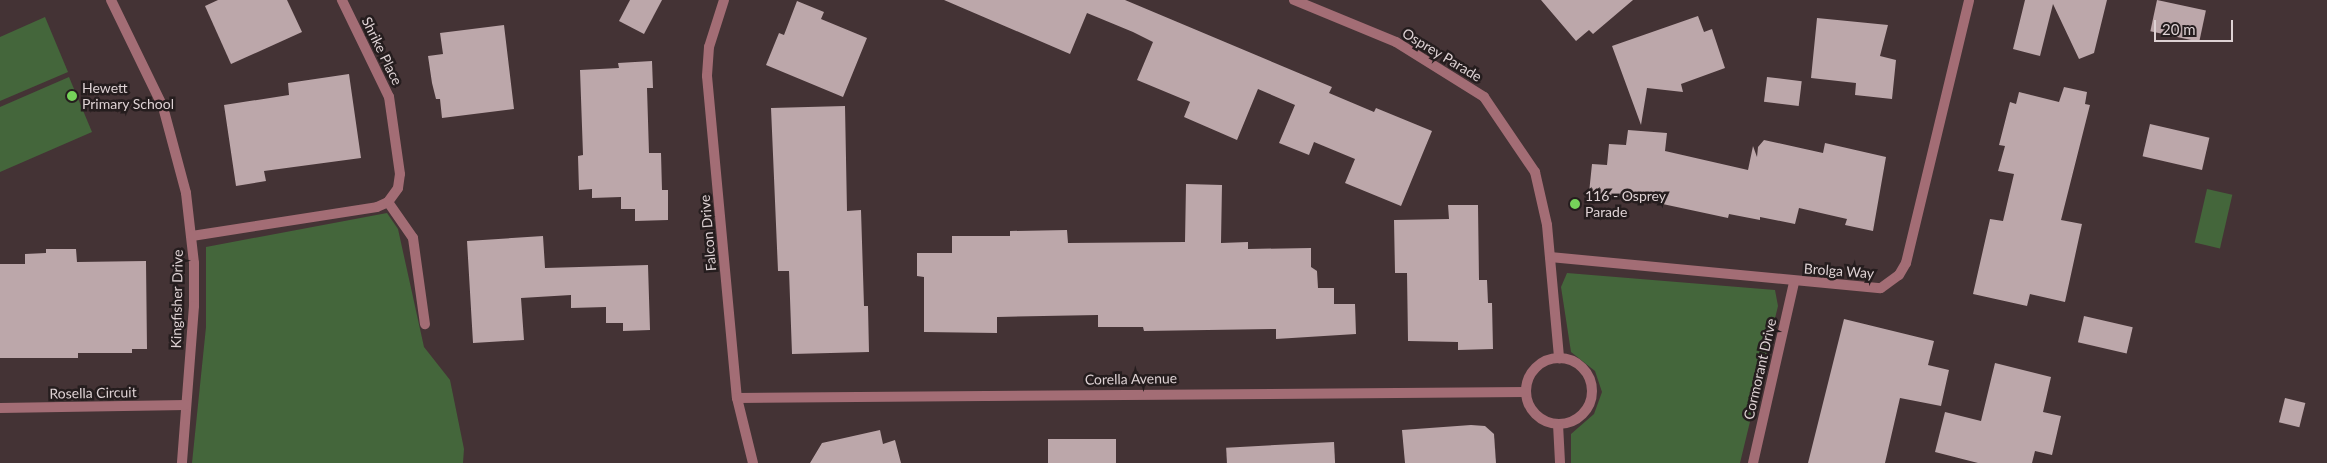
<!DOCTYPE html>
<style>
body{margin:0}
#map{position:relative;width:2327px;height:463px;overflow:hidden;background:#443335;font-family:Lato,sans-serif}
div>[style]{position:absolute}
.green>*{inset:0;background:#44663b;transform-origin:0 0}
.building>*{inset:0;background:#bca7aa;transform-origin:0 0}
.street>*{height:10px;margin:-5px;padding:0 5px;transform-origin:5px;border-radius:5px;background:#a36d75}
.street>.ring{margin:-5px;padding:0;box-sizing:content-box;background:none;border:10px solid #a36d75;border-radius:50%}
.dots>*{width:14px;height:14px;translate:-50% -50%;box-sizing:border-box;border:2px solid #251d1e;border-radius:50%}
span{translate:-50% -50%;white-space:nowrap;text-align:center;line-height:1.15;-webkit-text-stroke:5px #251d1e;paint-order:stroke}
.street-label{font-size:14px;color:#ded2d4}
.poi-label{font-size:14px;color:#ded2d4}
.left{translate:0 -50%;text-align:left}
.scale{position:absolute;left:2154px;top:20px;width:79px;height:22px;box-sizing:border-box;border:2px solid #ded2d4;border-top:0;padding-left:6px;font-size:15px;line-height:18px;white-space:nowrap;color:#ded2d4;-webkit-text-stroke:4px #251d1e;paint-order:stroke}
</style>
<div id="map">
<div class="green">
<i style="clip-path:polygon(45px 17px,68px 72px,0 101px,0 37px)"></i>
<i style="clip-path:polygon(69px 77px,92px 132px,0 172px,0 107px)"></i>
<i style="left:2207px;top:189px;width:26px;height:55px;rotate:13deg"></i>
<i style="clip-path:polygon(387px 213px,398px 229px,424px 347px,450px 380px,464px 449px,463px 463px,192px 463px,206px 327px,206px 247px)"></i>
<i style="clip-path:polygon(1567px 273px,1775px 290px,1778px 306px,1740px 463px,1571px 463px,1571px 434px,1594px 414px,1602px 392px,1595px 371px,1571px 352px,1561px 287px)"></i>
</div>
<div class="building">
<i style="clip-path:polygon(218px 0,287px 0,302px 32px,231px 64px,205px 6px)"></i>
<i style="clip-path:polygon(630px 0,662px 0,644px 34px,619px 21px)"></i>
<i style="clip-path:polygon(944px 0,1125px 0,1332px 87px,1329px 93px,1374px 112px,1376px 108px,1432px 131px,1401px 206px,1345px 183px,1355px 159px,1314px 142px,1309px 155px,1279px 143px,1295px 105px,1258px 89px,1237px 140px,1184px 117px,1190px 102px,1137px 80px,1153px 42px,1133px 32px,1087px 13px,1070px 54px)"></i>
<i style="clip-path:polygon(1541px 0,1633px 0,1593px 34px,1589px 30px,1576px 41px)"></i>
<i style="clip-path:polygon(2025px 0,2107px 0,2094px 53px,2079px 59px,2053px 4px,2040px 56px,2013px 49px)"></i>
<i style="left:2157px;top:0;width:50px;height:32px;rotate:12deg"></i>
<i style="clip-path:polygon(797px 1px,824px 12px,821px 19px,867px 38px,843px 97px,766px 65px,779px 33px,784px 35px)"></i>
<i style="clip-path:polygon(1698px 16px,1704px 32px,1712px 29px,1725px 68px,1681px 84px,1683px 92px,1647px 88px,1641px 125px,1612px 46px)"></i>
<i style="clip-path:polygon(1817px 18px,1888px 25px,1880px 56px,1896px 60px,1892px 99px,1855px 95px,1856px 83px,1811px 78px)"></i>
<i style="clip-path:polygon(504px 25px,514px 109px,442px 118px,440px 99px,436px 99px,432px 83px,428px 56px,443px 54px,440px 33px)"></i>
<i style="clip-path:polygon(652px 61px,653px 88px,647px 88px,649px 153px,661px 153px,662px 190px,668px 190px,668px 220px,635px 221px,635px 209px,621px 209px,621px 197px,592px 198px,592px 189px,579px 190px,578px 156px,583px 155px,580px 70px,619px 68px,618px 63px)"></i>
<i style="clip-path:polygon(349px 74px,361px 158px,264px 171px,266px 181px,236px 186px,224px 105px,289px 95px,288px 83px)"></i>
<i style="left:1767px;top:77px;width:35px;height:25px;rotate:7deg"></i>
<i style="clip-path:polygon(2064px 87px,2087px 92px,2085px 104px,2090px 105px,2061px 220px,2082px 224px,2065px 302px,2030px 294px,2027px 306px,1973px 294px,1990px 219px,2003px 221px,2014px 174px,1998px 171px,2005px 146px,1999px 145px,2010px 102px,2016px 104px,2019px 92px,2059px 102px)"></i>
<i style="clip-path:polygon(845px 106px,847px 211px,861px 210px,864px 306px,868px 306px,869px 352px,792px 354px,789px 271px,778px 271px,771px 108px)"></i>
<i style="left:2150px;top:124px;width:61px;height:33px;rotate:13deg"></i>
<i style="clip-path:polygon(1628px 130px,1667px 133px,1665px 151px,1748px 170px,1753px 146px,1757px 157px,1758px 147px,1764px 140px,1823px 153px,1825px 143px,1886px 157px,1873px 231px,1845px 225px,1847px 219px,1799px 208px,1795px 224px,1760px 217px,1760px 220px,1729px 214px,1728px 218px,1644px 200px,1644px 203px,1623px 200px,1623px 196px,1589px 193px,1592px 164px,1607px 165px,1609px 144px,1626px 145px)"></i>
<i style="clip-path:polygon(1186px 184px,1222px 185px,1221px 243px,1248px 242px,1248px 249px,1311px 248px,1311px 267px,1317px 271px,1318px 288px,1334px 288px,1334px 304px,1355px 304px,1356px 334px,1276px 339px,1276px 329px,1144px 331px,1143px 327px,1098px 327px,1098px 315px,997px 317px,997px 333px,924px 332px,924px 277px,917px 276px,917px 253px,952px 253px,952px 236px,1010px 236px,1010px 231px,1067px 230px,1068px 243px,1185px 242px)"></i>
<i style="clip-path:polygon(1448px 205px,1478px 205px,1479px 280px,1487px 280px,1488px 303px,1492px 303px,1493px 349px,1458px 350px,1458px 342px,1408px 341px,1407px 273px,1395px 273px,1394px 220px,1449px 219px)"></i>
<i style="clip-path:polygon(543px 236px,545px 268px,648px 265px,650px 330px,623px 331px,623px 323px,606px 323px,606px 307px,571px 308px,571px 295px,521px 298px,524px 340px,473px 343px,467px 241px)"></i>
<i style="clip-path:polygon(46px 249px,76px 249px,77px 262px,146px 261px,147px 349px,132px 349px,132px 353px,78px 353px,78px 358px,0 358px,0 264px,25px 264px,25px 254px,46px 253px)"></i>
<i style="left:2084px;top:316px;width:50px;height:27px;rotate:13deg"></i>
<i style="clip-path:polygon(1844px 319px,1934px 341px,1928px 365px,1949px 370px,1941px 406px,1900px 398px,1885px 463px,1808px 463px)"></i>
<i style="clip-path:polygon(1995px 363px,2051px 377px,2043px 412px,2061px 416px,2052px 455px,2035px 451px,2032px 463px,1978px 463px,1935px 452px,1945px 412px,1981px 421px)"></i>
<i style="left:2285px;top:398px;width:21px;height:25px;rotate:14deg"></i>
<i style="clip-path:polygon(1471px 425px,1485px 426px,1494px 434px,1496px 463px,1405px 463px,1402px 430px)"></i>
<i style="clip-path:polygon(880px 430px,883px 444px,895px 440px,901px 463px,810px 463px,822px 443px)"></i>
<i style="left:1116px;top:439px;width:24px;height:68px;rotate:90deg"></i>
<i style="left:1334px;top:442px;width:21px;height:108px;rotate:87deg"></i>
</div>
<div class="street">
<i style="left:111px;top:0;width:119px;rotate:64.1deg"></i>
<i style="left:163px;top:107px;width:89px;rotate:75deg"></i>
<i style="left:186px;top:193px;width:70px;rotate:83.5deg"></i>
<i style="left:194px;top:263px;width:43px;rotate:90deg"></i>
<i style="left:194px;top:306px;width:157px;rotate:94.4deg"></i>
<i style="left:724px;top:0;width:49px;rotate:107.7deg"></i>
<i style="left:709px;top:47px;width:29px;rotate:94deg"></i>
<i style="left:707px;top:76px;width:323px;rotate:84.7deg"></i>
<i style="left:737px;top:398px;width:67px;rotate:76.2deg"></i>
<i style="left:1294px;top:0;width:110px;rotate:22.4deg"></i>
<i style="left:1396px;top:42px;width:104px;rotate:32deg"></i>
<i style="left:1484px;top:97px;width:91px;rotate:55.8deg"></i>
<i style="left:1535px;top:172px;width:54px;rotate:77.2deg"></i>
<i style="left:1547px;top:225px;width:134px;rotate:84.8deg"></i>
<i style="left:388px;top:202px;width:44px;rotate:55.2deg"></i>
<i style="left:413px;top:238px;width:87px;rotate:82.1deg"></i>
<i style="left:192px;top:236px;width:187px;rotate:-8.9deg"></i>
<i style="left:377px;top:207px;width:12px;rotate:-24deg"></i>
<i style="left:388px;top:202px;width:17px;rotate:-54deg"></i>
<i style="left:398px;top:188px;width:14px;rotate:-82deg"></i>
<i style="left:400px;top:174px;width:78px;rotate:-98.1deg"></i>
<i style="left:389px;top:97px;width:108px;rotate:-115.9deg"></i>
<i style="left:1550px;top:257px;width:332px;rotate:5.4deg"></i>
<i style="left:1881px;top:288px;width:22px;rotate:-36deg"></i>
<i style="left:1899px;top:275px;width:14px;rotate:-60deg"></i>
<i style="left:1906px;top:263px;width:270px;rotate:-76.5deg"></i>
<i class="ring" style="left:1526px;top:358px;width:56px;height:56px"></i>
<i style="left:737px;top:398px;width:789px;rotate:-0.44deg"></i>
<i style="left:0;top:408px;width:186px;rotate:-0.9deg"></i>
<i style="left:1558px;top:424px;width:39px;rotate:87deg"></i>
<i style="left:1753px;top:463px;width:186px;rotate:-77.2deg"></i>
</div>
<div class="dots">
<i style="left:72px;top:96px;background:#76d25a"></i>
<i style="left:1575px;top:204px;background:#76d25a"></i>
</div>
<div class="street-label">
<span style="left:382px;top:51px;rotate:64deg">Shrike Place</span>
<span style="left:1442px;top:55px;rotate:31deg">Osprey Parade</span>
<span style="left:708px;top:233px;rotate:-95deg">Falcon Drive</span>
<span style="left:1839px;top:271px;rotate:4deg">Brolga Way</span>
<span style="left:177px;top:299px;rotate:-89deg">Kingfisher Drive</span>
<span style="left:1760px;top:369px;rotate:-77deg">Cormorant Drive</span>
<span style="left:1131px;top:379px;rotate:-1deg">Corella Avenue</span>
<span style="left:93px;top:393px;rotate:-1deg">Rosella Circuit</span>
</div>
<div class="poi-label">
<span class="left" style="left:82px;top:96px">Hewett<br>Primary School</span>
<span class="left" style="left:1585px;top:204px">116 - Osprey<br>Parade</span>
</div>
<div class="scale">20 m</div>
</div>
